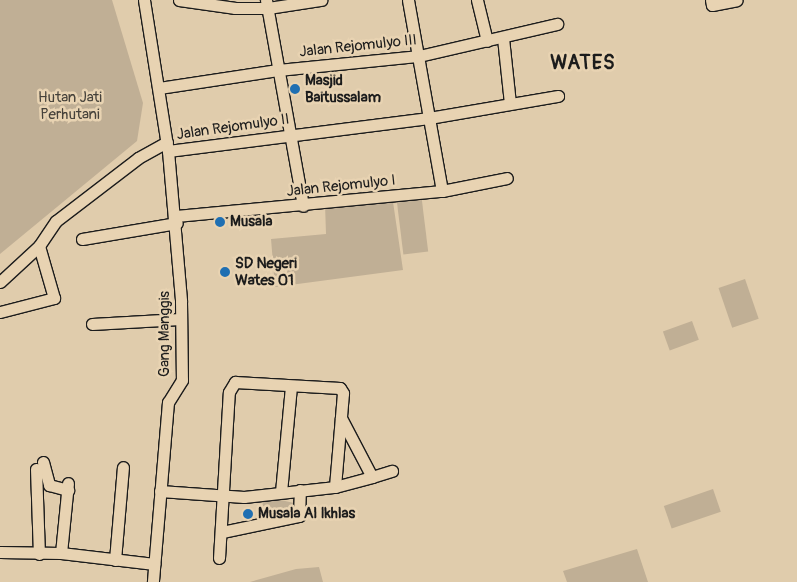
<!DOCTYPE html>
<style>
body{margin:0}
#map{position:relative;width:797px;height:582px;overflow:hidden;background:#e0ccac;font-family:Pangolin,sans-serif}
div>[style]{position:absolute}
.green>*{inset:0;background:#c0af95;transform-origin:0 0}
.roads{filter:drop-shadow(1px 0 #1c1c1c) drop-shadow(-1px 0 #1c1c1c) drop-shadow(0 1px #1c1c1c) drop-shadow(0 -1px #1c1c1c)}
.minor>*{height:11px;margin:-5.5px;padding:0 5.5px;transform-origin:5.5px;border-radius:5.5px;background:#e8d3b2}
.dots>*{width:14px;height:14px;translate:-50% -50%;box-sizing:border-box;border:2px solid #e8d3b2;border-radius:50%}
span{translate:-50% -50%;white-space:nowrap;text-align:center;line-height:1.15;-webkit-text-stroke:5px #e8d3b2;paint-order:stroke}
.street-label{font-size:15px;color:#1c1c1c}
.poi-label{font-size:15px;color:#1c1c1c;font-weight:700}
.left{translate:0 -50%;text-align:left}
.park-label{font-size:15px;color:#45413a}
.district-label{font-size:20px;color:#1c1c1c;font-weight:700;letter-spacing:1px}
</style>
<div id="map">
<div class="green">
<i style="clip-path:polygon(0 0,112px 0,143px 103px,137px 141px,0 254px)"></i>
<i style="left:421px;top:193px;width:59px;height:25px;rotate:83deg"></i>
<i style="clip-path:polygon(392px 195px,403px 270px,275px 287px,271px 239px,326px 234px,325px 204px)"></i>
<i style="left:745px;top:279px;width:42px;height:28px;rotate:71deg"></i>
<i style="left:692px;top:321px;width:20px;height:31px;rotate:70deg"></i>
<i style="left:713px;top:489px;width:24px;height:52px;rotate:71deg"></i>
<i style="clip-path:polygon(272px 498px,294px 503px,294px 515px,261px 521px,263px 501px)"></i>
<i style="clip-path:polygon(637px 549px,648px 582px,567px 582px,563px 571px)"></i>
<i style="clip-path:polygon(319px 567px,323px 582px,250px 582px,296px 569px)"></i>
</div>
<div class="roads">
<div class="minor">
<i style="left:144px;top:0;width:153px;rotate:81deg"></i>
<i style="left:168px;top:151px;width:151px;rotate:85deg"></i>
<i style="left:181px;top:301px;width:79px;rotate:89.3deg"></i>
<i style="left:182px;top:380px;width:26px;rotate:122deg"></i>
<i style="left:168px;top:402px;width:181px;rotate:94.8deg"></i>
<i style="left:179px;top:0;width:57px;rotate:8.1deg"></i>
<i style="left:235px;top:8px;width:33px"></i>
<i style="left:268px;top:8px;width:54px;rotate:-8.6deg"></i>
<i style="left:266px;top:0;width:209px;rotate:79.8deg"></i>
<i style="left:408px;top:0;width:194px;rotate:79.9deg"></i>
<i style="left:477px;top:0;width:42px;rotate:76.3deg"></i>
<i style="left:711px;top:0;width:5px;rotate:79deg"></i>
<i style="left:712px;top:5px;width:25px;rotate:-11deg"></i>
<i style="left:503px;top:38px;width:66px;rotate:83.9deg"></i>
<i style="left:159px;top:88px;width:120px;rotate:-8.6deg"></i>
<i style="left:278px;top:70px;width:142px;rotate:-5.7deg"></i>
<i style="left:419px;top:56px;width:142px;rotate:-13.1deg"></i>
<i style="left:168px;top:151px;width:263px;rotate:-7.2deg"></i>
<i style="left:429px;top:118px;width:131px;rotate:-9.7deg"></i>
<i style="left:176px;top:216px;width:267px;rotate:-5.4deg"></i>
<i style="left:442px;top:191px;width:66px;rotate:-11.3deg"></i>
<i style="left:82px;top:239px;width:96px;rotate:-9.6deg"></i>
<i style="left:0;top:282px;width:53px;rotate:-42.7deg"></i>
<i style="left:39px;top:246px;width:30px;rotate:-56deg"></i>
<i style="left:56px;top:221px;width:103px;rotate:-37.5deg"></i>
<i style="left:138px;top:158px;width:33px;rotate:-29deg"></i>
<i style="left:0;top:312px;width:56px;rotate:-14.5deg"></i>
<i style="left:54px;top:298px;width:54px;rotate:-106.1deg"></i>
<i style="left:92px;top:324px;width:88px;rotate:-3.3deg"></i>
<i style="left:43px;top:462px;width:24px;rotate:75deg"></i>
<i style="left:49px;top:485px;width:20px;rotate:15deg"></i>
<i style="left:36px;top:469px;width:85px;rotate:88deg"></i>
<i style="left:372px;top:477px;width:21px;rotate:-17deg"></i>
<i style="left:160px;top:491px;width:84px;rotate:4.1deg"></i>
<i style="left:244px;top:497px;width:92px;rotate:-6.3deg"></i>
<i style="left:335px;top:487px;width:38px;rotate:-15deg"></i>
<i style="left:372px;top:477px;width:67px;rotate:-117.7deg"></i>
<i style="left:281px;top:492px;width:106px;rotate:-84.6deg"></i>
<i style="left:222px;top:532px;width:79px;rotate:-11.7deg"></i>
<i style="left:299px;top:516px;width:26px;rotate:-88deg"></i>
<i style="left:0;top:552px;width:61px;rotate:0.9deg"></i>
<i style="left:61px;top:553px;width:94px;rotate:6.7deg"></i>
<i style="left:61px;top:553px;width:70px;rotate:-84.3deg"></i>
<i style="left:219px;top:558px;width:166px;rotate:-86.6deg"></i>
<i style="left:229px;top:392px;width:12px;rotate:-59deg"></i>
<i style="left:235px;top:382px;width:105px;rotate:3.3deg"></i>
<i style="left:340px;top:388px;width:6px;rotate:59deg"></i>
<i style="left:343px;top:393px;width:94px;rotate:94.9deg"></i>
<i style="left:115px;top:560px;width:93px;rotate:-85.1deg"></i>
</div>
</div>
<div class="dots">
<i style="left:295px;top:89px;background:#1f6fb2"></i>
<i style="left:220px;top:222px;background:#1f6fb2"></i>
<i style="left:225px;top:272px;background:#1f6fb2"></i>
<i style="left:248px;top:514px;background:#1f6fb2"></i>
</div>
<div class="street-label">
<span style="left:358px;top:46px;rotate:-6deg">Jalan Rejomulyo III</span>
<span style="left:233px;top:127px;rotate:-8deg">Jalan Rejomulyo II</span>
<span style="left:341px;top:186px;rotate:-6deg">Jalan Rejomulyo I</span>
<span style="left:165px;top:334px;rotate:-90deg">Gang Manggis</span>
</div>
<div class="poi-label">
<span class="left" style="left:305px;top:89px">Masjid<br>Baitussalam</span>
<span class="left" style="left:230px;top:222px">Musala</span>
<span class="left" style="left:235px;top:272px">SD Negeri<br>Wates 01</span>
<span class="left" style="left:258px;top:514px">Musala Al Ikhlas</span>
</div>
<div class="park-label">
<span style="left:70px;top:106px">Hutan Jati<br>Perhutani</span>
</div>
<div class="district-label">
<span style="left:583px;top:62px">WATES</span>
</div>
</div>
